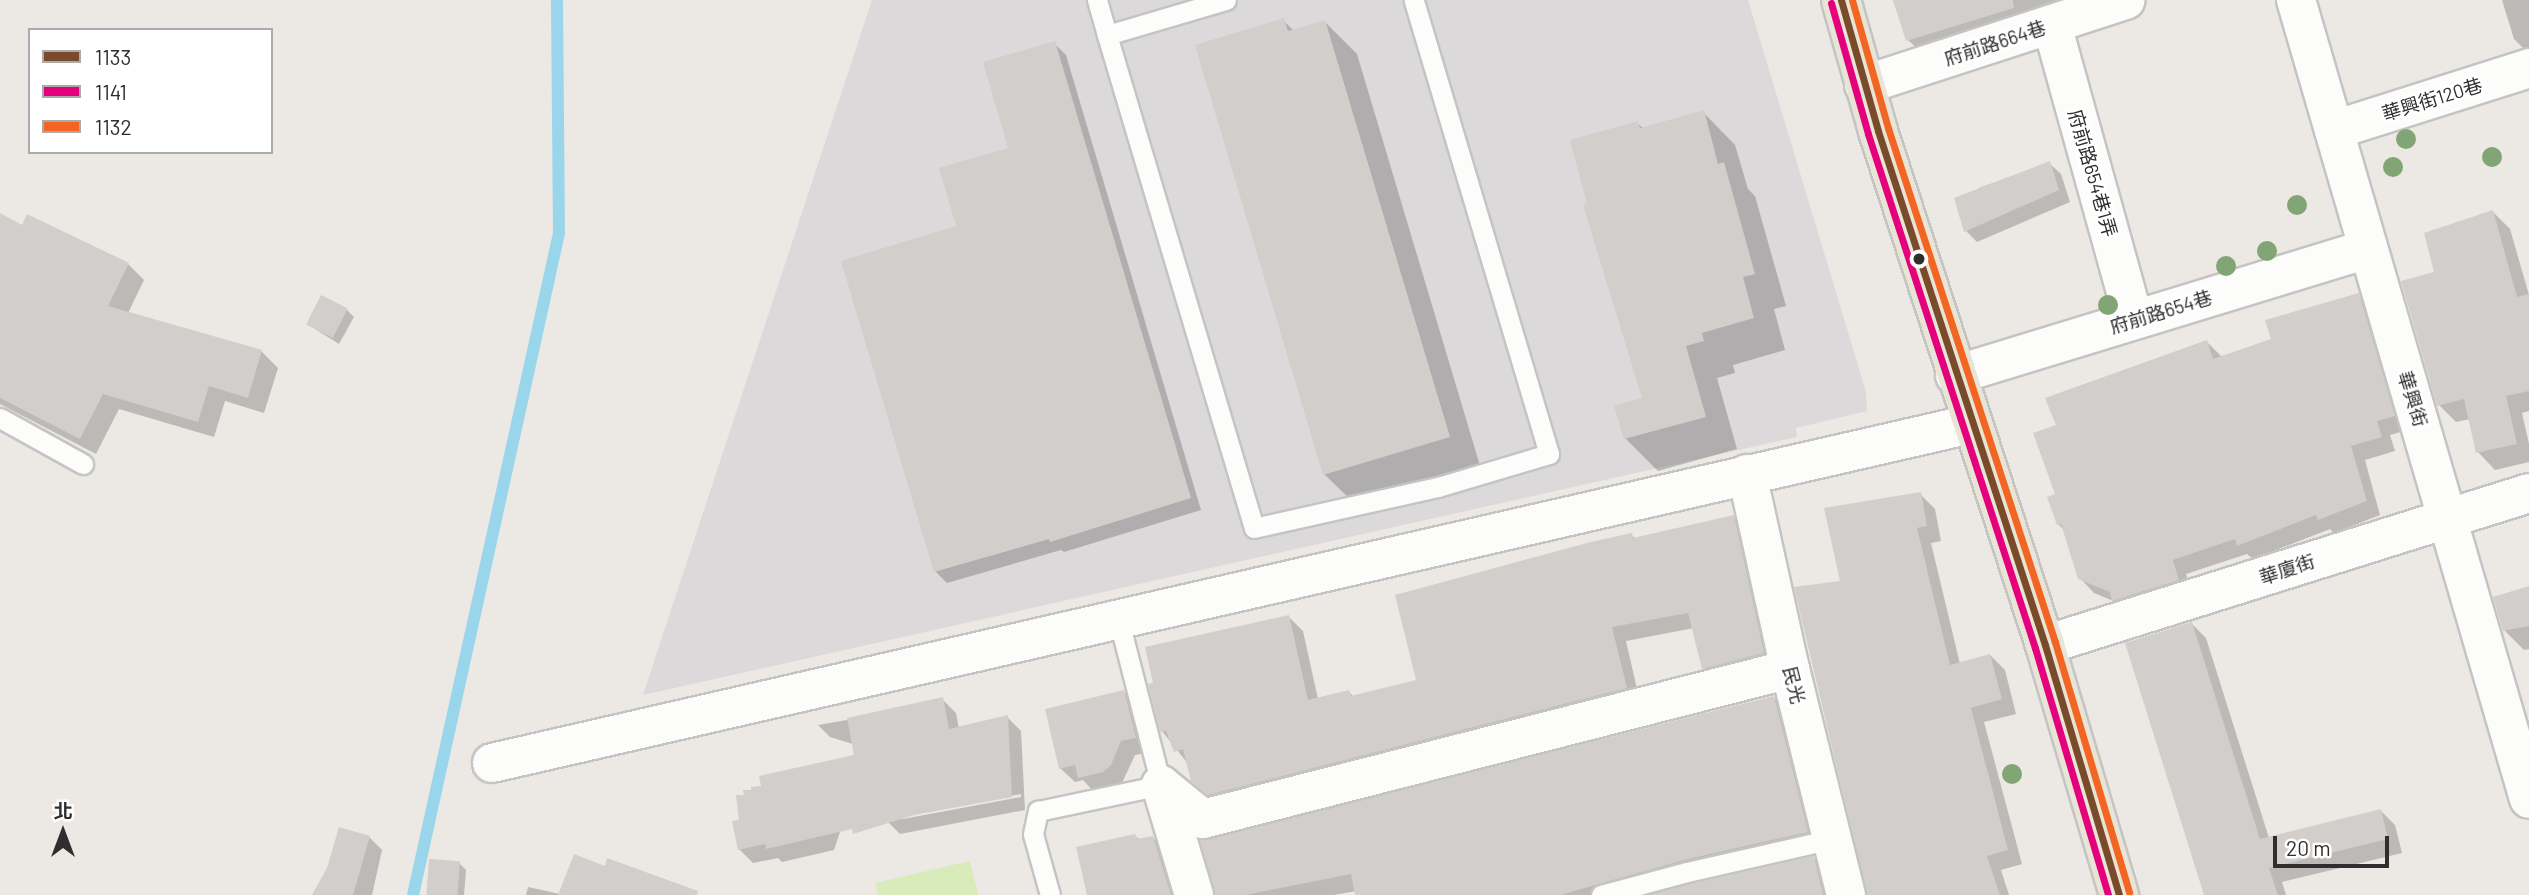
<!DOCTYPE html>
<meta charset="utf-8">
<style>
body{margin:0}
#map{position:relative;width:2529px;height:895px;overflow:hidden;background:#ece8e4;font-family:Barlow,"Noto Sans TC",sans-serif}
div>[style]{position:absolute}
.industrial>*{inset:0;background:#dcd9db}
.pitch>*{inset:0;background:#d9eabb}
.shadow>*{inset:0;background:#0003}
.stream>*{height:12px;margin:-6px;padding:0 6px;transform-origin:6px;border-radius:6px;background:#99d6ec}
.building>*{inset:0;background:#d1cecb;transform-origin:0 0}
.roads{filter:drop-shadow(2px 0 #c5c4c5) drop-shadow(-2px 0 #c5c4c5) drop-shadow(0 2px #c5c4c5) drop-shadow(0 -2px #c5c4c5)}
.service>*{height:19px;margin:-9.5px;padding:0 9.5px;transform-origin:9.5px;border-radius:9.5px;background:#fcfcfb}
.minor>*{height:38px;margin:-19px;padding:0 19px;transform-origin:19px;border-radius:19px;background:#fcfcfb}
.primary>*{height:38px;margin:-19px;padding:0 19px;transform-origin:19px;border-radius:19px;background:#e8e4d6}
.bus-1>*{height:7px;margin:-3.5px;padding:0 3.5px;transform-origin:3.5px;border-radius:3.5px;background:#7a4b2a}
.bus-2>*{height:7px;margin:-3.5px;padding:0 3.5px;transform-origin:3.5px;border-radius:3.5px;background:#e5007d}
.bus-3>*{height:7px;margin:-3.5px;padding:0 3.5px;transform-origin:3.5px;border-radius:3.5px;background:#f26522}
.trees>*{width:20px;height:20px;margin:-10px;border-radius:50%;background:#82a575}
.dots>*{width:19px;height:19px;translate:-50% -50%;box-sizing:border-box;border:4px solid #fff;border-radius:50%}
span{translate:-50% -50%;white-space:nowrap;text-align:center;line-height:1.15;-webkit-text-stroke:6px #fff;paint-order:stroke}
.street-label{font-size:19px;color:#2e2e2e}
.legend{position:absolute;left:28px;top:28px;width:245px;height:126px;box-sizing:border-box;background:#fff;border:2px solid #ababab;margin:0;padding:9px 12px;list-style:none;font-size:21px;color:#2e2e2e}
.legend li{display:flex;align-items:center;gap:14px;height:35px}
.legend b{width:35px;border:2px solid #ababab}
.north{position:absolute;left:28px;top:797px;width:70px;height:70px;-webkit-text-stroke:5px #fff;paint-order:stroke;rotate:0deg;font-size:19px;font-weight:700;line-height:28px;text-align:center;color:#2e2e2e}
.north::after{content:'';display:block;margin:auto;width:24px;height:32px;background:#2e2e2e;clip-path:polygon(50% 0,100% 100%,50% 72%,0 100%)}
.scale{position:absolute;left:2273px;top:836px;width:116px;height:32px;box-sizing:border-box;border:4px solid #2e2e2e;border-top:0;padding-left:9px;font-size:21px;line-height:24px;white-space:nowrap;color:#2e2e2e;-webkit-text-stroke:5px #fff;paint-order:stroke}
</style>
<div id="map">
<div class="industrial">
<i style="clip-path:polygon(872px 0,1748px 0,1866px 392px,1867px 411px,1796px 428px,1797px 437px,643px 695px)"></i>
</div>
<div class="pitch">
<i style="clip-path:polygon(970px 861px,978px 895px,878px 895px,875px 883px)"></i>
</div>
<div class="shadow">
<i style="clip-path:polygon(1893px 0,2076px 0,1921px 52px,1908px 40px)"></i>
<i style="clip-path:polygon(2502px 0,2529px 0,2529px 54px,2514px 39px)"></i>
<i style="clip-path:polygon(1283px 20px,1294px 31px,1325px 22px,1357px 54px,1481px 469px,1357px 506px,1324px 474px)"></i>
<i style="clip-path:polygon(1054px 43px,1066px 55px,1201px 510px,1064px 552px,1061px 550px,947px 583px,935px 571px,959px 228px,1011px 149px)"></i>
<i style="clip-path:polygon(1703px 112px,1735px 145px,1748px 189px,1755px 196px,1786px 306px,1774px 309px,1785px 350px,1733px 365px,1735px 373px,1717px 378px,1737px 449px,1658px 471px,1625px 438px,1644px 400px,1589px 205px,1637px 123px,1644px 129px)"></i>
<i style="clip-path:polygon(2049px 163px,2061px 174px,2070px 202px,1977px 242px,1966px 231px,1979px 188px)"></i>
<i style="clip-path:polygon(2493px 212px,2510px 229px,2529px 295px,2529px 411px,2522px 413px,2529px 444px,2529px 462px,2495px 470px,2478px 452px,2470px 419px,2456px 422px,2439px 405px,2436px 274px)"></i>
<i style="clip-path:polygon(0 226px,23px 227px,128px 264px,144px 280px,128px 313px,261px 351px,278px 368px,264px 413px,225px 401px,214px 437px,119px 409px,96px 454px,0 404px)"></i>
<i style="clip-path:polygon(2358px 295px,2372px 309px,2408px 430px,2390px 435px,2395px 451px,2365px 460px,2380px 515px,2334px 533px,2330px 529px,2253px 559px,2247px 554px,2186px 574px,2192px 594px,2128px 614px,2116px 602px,2094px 593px,2080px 578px,2065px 531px,2058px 524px,2058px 426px,2207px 342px,2222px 357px,2273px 340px)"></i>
<i style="clip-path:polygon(347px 310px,354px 317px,339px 344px,307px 324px)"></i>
<i style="clip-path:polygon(1920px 494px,1935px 509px,1941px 541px,1931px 543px,1960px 664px,1990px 655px,2005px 670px,2016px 714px,1984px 722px,2022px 864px,2001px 870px,2009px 895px,1869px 895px,1842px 583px)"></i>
<i style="clip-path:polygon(1733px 517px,1747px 531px,1777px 667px,1718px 682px,1704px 668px,1694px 628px,1626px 641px,1640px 702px,1224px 809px,1193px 781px,1189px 765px,1162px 731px,1288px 616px,1303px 631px,1318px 699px,1349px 692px,1354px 697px,1419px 681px,1631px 535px,1636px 539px)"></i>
<i style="clip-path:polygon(2529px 588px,2529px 649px,2524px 650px,2504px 630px)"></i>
<i style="clip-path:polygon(2192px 624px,2206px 638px,2269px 838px,2381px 811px,2395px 825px,2402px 853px,2282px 882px,2286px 895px,2206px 895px)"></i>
<i style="clip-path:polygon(1124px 692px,1138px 706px,1150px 752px,1135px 755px,1122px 783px,1094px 792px,1083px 780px,1075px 782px,1060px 768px)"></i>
<i style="clip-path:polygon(1774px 698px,1788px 712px,1822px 846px,1623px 895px,1357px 895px,1356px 891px,1334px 895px,1216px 895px)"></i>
<i style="clip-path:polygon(evenodd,942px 699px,956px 713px,959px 729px,1007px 717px,1021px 731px,1025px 810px,900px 834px,886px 820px,905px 760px,830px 737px,818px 725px,893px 712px,942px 699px,1021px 794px,1021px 797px,903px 819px,903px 815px,1021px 794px)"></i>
<i style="clip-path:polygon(860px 772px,834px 850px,782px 862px,778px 858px,753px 863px,739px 849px,745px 797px,763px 787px)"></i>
<i style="clip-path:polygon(1135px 836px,1140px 840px,1153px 838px,1168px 852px,1180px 895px,1088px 895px)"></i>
<i style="clip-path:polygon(369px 837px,382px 850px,372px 895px,314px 895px)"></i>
<i style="clip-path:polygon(1813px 858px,1828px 872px,1835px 895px,1660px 895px)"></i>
<i style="clip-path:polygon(459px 863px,466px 870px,464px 895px,427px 895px)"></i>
<i style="clip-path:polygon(528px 887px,560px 894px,668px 895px,526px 895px)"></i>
</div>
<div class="stream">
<i style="left:413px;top:895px;width:678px;rotate:-77.56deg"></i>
<i style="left:559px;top:233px;width:233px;rotate:-90.5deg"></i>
</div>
<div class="building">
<i style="clip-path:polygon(1893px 0,2013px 0,2014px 8px,1906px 41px)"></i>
<i style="clip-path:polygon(1284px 18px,1288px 31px,1325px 20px,1450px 437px,1323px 475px,1195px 45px)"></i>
<i style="clip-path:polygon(1055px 41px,1191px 498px,1050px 542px,1049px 539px,934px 572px,841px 261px,956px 226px,939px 168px,1008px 148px,983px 62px)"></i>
<i style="clip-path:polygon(1704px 110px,1718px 164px,1724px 162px,1755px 274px,1743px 277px,1754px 318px,1702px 333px,1704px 341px,1686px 346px,1706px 417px,1624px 439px,1614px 406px,1642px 398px,1583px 205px,1587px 204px,1570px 140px,1638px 121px,1640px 128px)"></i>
<i style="clip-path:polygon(2050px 161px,2059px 190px,1964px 232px,1954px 198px)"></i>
<i style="clip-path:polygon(2493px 210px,2517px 297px,2529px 294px,2529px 391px,2506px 396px,2517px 444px,2476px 453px,2464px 399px,2437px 406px,2401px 281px,2434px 272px,2424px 233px)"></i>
<i style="clip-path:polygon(0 213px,22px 225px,27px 214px,129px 263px,108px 306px,262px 350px,248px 398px,209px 386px,198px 422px,103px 394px,80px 439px,0 398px)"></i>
<i style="clip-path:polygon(2359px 293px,2395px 416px,2377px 421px,2382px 437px,2351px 446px,2367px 501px,2318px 520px,2316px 515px,2237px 546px,2235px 539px,2173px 560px,2179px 580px,2112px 601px,2110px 592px,2078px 579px,2061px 524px,2057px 525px,2047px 497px,2055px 494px,2033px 433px,2056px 425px,2045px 398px,2207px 340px,2213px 359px,2271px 339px,2265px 320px)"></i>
<i style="left:321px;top:295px;width:30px;height:33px;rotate:27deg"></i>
<i style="clip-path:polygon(1921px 492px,1927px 526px,1917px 528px,1950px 665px,1990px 654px,2002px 699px,1971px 708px,2008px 850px,1987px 856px,2000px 895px,1867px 895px,1794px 587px,1840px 581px,1824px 508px)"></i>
<i style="clip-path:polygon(1734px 515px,1764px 653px,1702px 669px,1688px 613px,1612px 627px,1627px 688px,1208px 795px,1191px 781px,1183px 749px,1174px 752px,1166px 731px,1160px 732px,1148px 684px,1153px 683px,1145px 647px,1289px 615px,1308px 700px,1349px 690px,1351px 696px,1416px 680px,1395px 595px,1591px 542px,1632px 533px,1633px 538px)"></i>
<i style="clip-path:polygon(2529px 586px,2529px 626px,2503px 631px,2493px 597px)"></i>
<i style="clip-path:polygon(2192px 622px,2260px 839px,2381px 809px,2388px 839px,2269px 868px,2278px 895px,2204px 895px,2125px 643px)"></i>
<i style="clip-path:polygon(1124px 690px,1136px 738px,1121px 741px,1111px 765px,1103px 772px,1078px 778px,1075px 765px,1059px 769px,1045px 709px)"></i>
<i style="clip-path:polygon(1774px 696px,1808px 832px,1684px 860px,1560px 895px,1355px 895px,1351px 874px,1245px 895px,1215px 895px,1200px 840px)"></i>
<i style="clip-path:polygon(943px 697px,949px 729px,1008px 715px,1012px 797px,914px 815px,853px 834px,852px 829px,766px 849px,765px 844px,738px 850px,732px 821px,739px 820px,736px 795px,744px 795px,743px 790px,751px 790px,751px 787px,761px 786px,759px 776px,854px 755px,847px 718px)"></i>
<i style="clip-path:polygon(339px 827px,370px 836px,353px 895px,312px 895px,327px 868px)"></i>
<i style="clip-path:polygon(1135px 834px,1137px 839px,1153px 836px,1171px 895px,1087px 895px,1076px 847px)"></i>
<i style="clip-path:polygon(574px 854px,605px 866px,607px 858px,698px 891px,697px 895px,558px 895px)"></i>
<i style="clip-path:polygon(1814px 856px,1823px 895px,1648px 895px,1690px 884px)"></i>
<i style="left:429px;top:859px;width:31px;height:36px;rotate:4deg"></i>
</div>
<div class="roads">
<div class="service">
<i style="left:1097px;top:0;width:36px;rotate:74deg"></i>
<i style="left:1107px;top:35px;width:124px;rotate:-16.4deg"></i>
<i style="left:1107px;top:35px;width:514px;rotate:73.4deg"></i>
<i style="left:1254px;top:528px;width:189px;rotate:-12.6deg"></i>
<i style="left:1438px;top:487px;width:116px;rotate:-16.6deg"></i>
<i style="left:1549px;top:454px;width:474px;rotate:-106.6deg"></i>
<i style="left:0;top:418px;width:95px;rotate:29deg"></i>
<i style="left:1050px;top:895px;width:63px;rotate:-105.6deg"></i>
<i style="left:1033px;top:834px;width:24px;rotate:-78deg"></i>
<i style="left:1038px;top:811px;width:126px;rotate:-11.9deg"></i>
<i style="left:1161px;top:785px;width:173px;rotate:-104.4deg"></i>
<i style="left:1601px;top:895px;width:89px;rotate:-15deg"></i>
<i style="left:1687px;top:872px;width:149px;rotate:-12.8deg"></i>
</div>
<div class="minor">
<i style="left:2296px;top:0;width:832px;rotate:73.74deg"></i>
<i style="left:2052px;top:25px;width:306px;rotate:74.5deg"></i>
<i style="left:1864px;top:85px;width:275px;rotate:-18deg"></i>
<i style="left:2334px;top:130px;width:205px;rotate:-17.6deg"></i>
<i style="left:1955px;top:375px;width:430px;rotate:-17deg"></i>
<i style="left:1747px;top:474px;width:200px;rotate:77.6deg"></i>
<i style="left:1790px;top:669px;width:233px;rotate:76.1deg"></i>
<i style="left:2045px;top:645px;width:507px;rotate:-17.43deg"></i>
<i style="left:492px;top:763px;width:1517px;rotate:-12.91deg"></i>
<i style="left:1194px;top:895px;width:115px;rotate:-106.7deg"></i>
<i style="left:1161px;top:785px;width:54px;rotate:39deg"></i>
<i style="left:1203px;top:819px;width:606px;rotate:-14.33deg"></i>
</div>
<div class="primary">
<i style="left:1841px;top:0;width:136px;rotate:74.2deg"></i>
<i style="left:1878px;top:131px;width:540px;rotate:72deg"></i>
<i style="left:2045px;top:645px;width:261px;rotate:73.5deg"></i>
</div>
</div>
<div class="bus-1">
<i style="left:1841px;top:0;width:136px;rotate:74.2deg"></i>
<i style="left:1878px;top:131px;width:540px;rotate:72deg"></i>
<i style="left:2045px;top:645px;width:261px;rotate:73.5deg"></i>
</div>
<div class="bus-2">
<i style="left:1831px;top:3px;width:136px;rotate:74.2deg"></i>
<i style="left:1868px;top:134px;width:540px;rotate:72deg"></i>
<i style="left:2035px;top:648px;width:258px;rotate:73.5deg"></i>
</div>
<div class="bus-3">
<i style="left:1852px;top:0;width:133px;rotate:74.3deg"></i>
<i style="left:1888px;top:128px;width:540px;rotate:72deg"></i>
<i style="left:2055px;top:642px;width:261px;rotate:73.5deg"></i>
</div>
<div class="trees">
<i style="left:2406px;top:139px"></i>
<i style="left:2492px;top:157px"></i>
<i style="left:2393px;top:167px"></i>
<i style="left:2297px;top:205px"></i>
<i style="left:2267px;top:251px"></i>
<i style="left:2226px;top:266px"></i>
<i style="left:2108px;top:305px"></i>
<i style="left:2012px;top:774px"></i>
</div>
<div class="dots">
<i style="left:1919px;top:259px;background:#2e2e2e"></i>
</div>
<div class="street-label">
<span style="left:1995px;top:43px;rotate:-18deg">府前路664巷</span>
<span style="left:2432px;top:99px;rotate:-17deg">華興街120巷</span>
<span style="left:2093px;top:173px;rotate:74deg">府前路654巷1弄</span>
<span style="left:2161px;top:312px;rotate:-17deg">府前路654巷</span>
<span style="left:2413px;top:399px;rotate:73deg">華興街</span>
<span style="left:2287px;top:569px;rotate:-18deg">華廈街</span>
<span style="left:1794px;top:685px;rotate:76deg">民光</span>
</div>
<ul class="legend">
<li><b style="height:9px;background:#7a4b2a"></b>1133</li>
<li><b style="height:9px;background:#e5007d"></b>1141</li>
<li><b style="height:9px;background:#f26522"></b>1132</li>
</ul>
<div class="north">北</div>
<div class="scale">20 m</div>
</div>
